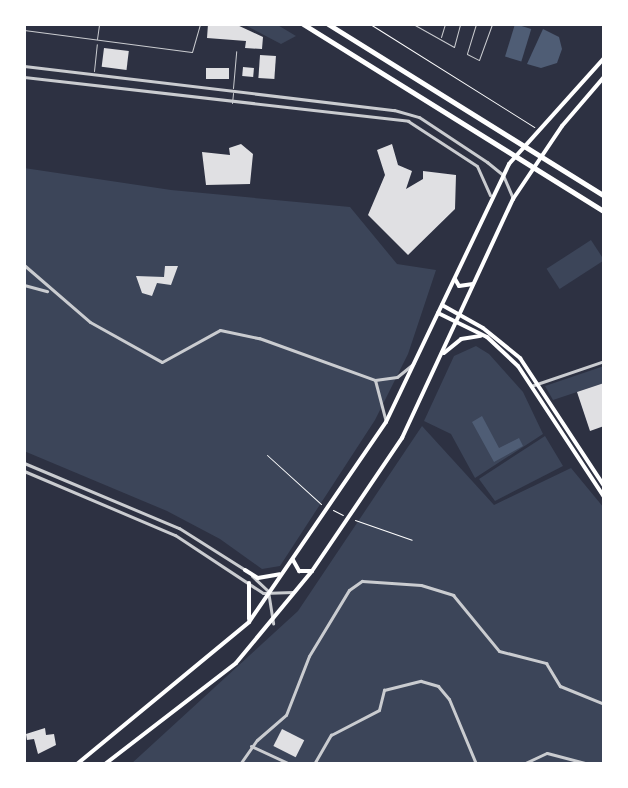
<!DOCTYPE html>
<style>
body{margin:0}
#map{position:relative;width:628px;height:788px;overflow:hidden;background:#2d3142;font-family:Mulish,sans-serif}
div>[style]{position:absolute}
.green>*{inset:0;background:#3c4559;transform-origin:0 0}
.water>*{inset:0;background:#4f5d75;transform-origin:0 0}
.building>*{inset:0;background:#e0e0e3;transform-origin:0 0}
.path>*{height:1px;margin:-0.5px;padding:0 0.5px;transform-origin:0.5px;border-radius:0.5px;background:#fff}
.service>*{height:1px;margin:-0.5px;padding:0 0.5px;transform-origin:0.5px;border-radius:0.5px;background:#caccd0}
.minor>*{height:3px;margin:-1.5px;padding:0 1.5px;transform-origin:1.5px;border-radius:1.5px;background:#caccd0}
.secondary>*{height:4px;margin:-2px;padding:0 2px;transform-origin:2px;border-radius:2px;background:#fff}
.motorway>*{height:5px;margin:-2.5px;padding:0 2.5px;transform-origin:2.5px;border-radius:2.5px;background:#fff}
span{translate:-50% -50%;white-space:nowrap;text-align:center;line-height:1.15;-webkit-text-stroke:6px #fff;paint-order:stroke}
.frame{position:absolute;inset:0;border:26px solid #fff;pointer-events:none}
</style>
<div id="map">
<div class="green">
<i style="clip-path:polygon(243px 24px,276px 24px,296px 36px,281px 44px)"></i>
<i style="clip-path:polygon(24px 168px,171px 190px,350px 207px,397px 264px,436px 270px,408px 354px,375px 420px,280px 566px,262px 569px,220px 539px,167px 511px,24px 451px)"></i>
<i style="left:591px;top:240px;width:24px;height:53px;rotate:57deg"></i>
<i style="clip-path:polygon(476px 346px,489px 354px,523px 392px,543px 434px,475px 478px,451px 434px,424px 421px,454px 356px)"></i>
<i style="clip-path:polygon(604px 366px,604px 383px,553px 400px,545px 386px)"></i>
<i style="clip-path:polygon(422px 426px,494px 505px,571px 468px,604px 508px,604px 764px,131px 764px,298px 611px)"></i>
<i style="clip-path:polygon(545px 436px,563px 466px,495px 501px,479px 479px)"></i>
</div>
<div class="water">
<i style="left:515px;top:24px;width:17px;height:34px;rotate:17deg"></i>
<i style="clip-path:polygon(543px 29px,559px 37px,562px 49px,557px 63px,541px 68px,527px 64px)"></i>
<i style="clip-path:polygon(482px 416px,499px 448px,519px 438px,523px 446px,494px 462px,472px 422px)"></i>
</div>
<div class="building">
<i style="clip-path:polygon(208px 24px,235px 24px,263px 37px,262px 49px,245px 48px,246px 41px,207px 38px)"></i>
<i style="left:104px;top:48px;width:25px;height:19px;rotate:7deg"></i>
<i style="left:260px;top:55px;width:16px;height:23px;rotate:4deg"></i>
<i style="left:243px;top:67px;width:11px;height:9px;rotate:5deg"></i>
<i style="left:229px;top:68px;width:11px;height:23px;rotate:90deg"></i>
<i style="clip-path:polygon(241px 144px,253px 154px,250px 184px,206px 185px,202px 152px,230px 155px,229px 148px)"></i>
<i style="clip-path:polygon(392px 144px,398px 165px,412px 171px,406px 189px,423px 179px,423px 171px,456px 175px,455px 209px,408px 255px,368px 215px,385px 175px,377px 150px)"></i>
<i style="clip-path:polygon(165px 266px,178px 266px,171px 285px,157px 283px,152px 296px,142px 293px,136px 276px,164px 277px)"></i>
<i style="clip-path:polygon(604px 383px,604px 426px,590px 431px,577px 392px)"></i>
<i style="clip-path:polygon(45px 728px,46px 735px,54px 734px,56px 745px,38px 754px,34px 739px,27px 740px,26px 734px)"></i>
<i style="left:282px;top:729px;width:25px;height:19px;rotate:27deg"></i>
</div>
<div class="path">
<i style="left:370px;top:24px;width:194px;rotate:32.1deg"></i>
<i style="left:267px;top:455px;width:73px;rotate:42.2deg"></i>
<i style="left:333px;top:510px;width:11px;rotate:27deg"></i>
<i style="left:355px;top:520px;width:60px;rotate:19.3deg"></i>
</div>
<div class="service">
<i style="left:413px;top:24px;width:47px;rotate:29.3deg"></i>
<i style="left:454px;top:47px;width:24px;rotate:-75deg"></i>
<i style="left:476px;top:24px;width:31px;rotate:107deg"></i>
<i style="left:467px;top:54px;width:13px;rotate:27deg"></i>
<i style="left:479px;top:60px;width:38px;rotate:-70deg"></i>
<i style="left:24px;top:30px;width:169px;rotate:7.5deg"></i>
<i style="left:192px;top:52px;width:29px;rotate:-74deg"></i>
<i style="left:441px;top:37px;width:14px;rotate:-73deg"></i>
<i style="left:97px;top:39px;width:15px;rotate:-82deg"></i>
<i style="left:94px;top:71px;width:27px;rotate:-84deg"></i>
<i style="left:233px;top:88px;width:37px;rotate:-85deg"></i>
<i style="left:232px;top:103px;width:10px;rotate:-84deg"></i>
</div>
<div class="minor">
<i style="left:24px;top:66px;width:373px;rotate:6.8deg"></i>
<i style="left:394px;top:110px;width:26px;rotate:16deg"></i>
<i style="left:419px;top:117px;width:82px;rotate:33.5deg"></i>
<i style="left:487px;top:162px;width:21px;rotate:39deg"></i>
<i style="left:503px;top:175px;width:26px;rotate:67deg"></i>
<i style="left:24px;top:77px;width:387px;rotate:6.5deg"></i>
<i style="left:408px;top:121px;width:82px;rotate:33.1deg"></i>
<i style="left:477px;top:166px;width:32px;rotate:66deg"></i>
<i style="left:24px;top:265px;width:87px;rotate:40.8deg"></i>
<i style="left:90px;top:322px;width:82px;rotate:29.1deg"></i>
<i style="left:162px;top:362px;width:66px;rotate:-28.9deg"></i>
<i style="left:220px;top:330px;width:40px;rotate:12deg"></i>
<i style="left:259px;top:338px;width:123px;rotate:19.9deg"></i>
<i style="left:375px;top:380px;width:22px;rotate:-8deg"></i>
<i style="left:397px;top:377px;width:21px;rotate:-39deg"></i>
<i style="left:24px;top:285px;width:24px;rotate:15deg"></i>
<i style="left:375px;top:380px;width:43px;rotate:75.3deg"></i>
<i style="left:531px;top:386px;width:77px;rotate:-18.9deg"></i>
<i style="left:24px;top:463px;width:168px;rotate:22.8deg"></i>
<i style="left:179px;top:528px;width:80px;rotate:32.3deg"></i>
<i style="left:24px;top:471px;width:164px;rotate:23deg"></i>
<i style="left:175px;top:535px;width:105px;rotate:33.4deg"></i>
<i style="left:263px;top:593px;width:30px;rotate:-2deg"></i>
<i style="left:252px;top:576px;width:22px;rotate:43deg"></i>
<i style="left:268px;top:591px;width:33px;rotate:81deg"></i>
<i style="left:251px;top:746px;width:43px;rotate:24.8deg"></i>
<i style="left:240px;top:764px;width:29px;rotate:-55deg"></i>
<i style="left:257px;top:740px;width:38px;rotate:-41deg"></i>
<i style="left:286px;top:715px;width:63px;rotate:-68.7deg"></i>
<i style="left:309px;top:656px;width:77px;rotate:-58.8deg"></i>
<i style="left:349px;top:590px;width:16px;rotate:-35deg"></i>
<i style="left:362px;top:581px;width:59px;rotate:3.9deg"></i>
<i style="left:421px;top:585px;width:34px;rotate:17deg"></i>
<i style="left:453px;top:595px;width:72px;rotate:50.6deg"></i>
<i style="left:499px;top:651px;width:49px;rotate:14.3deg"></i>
<i style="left:546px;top:663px;width:27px;rotate:59deg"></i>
<i style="left:560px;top:686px;width:48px;rotate:22.2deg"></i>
<i style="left:314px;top:764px;width:34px;rotate:-60deg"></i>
<i style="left:331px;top:735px;width:54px;rotate:-27.5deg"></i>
<i style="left:379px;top:710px;width:21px;rotate:-76deg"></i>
<i style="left:384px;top:690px;width:38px;rotate:-14deg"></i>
<i style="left:421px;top:681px;width:18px;rotate:16deg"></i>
<i style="left:438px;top:686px;width:17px;rotate:50deg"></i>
<i style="left:449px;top:699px;width:70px;rotate:67.4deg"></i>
<i style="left:523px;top:764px;width:26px;rotate:-25deg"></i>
<i style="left:547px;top:753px;width:43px;rotate:14.7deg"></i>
</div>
<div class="secondary">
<i style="left:455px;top:279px;width:8px;rotate:60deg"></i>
<i style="left:459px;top:286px;width:14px;rotate:-8deg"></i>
<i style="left:442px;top:305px;width:47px;rotate:29.3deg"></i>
<i style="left:483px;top:328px;width:48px;rotate:39deg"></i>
<i style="left:520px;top:358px;width:153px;rotate:56.7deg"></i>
<i style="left:438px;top:313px;width:55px;rotate:26.1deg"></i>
<i style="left:487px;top:337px;width:42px;rotate:43.1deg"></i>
<i style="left:518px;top:366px;width:157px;rotate:56.7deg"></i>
<i style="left:444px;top:353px;width:22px;rotate:-39deg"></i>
<i style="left:461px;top:339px;width:20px;rotate:-9deg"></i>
<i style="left:293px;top:560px;width:13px;rotate:61deg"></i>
<i style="left:299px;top:571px;width:13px"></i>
<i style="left:245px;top:570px;width:15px;rotate:32deg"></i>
<i style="left:258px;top:578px;width:22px;rotate:-10deg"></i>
<i style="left:249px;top:619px;width:36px;rotate:-90deg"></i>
<i style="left:77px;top:764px;width:223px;rotate:-39.5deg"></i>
<i style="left:249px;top:622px;width:242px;rotate:-55.6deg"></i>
<i style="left:386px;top:422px;width:286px;rotate:-64.5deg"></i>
<i style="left:509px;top:164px;width:142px;rotate:-48.1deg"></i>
<i style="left:105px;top:764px;width:165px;rotate:-37.6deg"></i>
<i style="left:236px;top:663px;width:119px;rotate:-50.4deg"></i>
<i style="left:312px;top:571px;width:161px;rotate:-55.9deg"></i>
<i style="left:402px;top:438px;width:264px;rotate:-65.1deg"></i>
<i style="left:513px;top:199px;width:88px;rotate:-56.1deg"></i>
<i style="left:562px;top:126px;width:65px;rotate:-49.4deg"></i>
</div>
<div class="motorway">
<i style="left:303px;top:24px;width:354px;rotate:31.9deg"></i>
<i style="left:328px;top:24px;width:325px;rotate:31.9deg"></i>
</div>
<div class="frame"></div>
</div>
